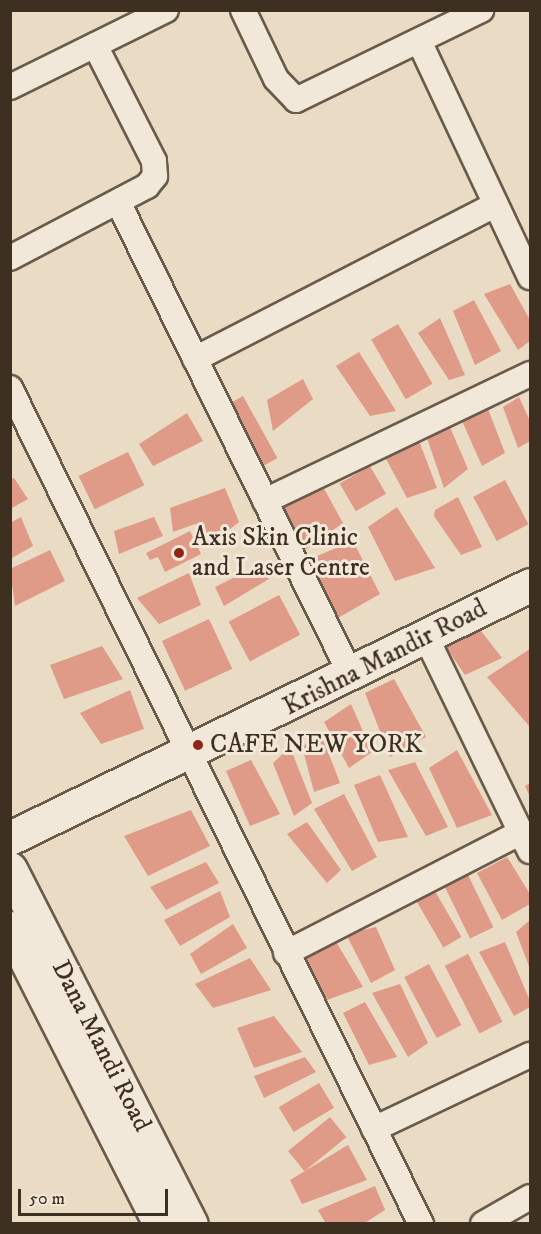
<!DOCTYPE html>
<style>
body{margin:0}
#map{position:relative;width:541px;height:1234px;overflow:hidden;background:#eadbc4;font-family:"IM FELL DW Pica",serif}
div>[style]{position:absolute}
.building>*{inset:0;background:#df9b87;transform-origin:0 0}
.roads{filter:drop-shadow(2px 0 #695b49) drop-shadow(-2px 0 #695b49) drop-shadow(0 2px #695b49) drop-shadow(0 -2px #695b49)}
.street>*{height:24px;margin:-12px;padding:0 12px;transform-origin:12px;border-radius:12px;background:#f1e8d9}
.secondary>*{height:33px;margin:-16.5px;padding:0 16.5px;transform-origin:16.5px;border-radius:16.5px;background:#f1e8d9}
.dots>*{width:16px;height:16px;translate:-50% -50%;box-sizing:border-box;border:3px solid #f1e8d9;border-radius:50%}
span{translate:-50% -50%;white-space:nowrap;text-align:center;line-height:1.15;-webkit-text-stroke:6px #f1e8d9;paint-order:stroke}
.poi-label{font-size:26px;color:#3e3020}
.left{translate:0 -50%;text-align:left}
.street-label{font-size:26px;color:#3e3020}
.frame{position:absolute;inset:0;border:12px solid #3e3020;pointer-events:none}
.scale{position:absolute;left:18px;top:1189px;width:150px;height:27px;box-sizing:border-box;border:3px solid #3e3020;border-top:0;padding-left:8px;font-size:18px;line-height:21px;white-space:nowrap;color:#3e3020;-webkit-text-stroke:4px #f1e8d9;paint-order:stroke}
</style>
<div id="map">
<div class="building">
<i style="clip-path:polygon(510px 284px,530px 320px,530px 341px,518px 350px,484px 294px)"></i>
<i style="clip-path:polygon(474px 300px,501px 351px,475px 365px,453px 311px)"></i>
<i style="clip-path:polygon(440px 318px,465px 375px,449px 380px,418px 333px)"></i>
<i style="left:398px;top:324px;width:69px;height:31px;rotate:60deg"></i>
<i style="clip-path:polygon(359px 352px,396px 411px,370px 416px,336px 366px)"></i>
<i style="clip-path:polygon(303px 379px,313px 399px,273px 431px,267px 400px)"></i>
<i style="left:243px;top:396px;width:71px;height:19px;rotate:61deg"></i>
<i style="clip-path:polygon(519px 397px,530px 421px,530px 441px,518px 448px,503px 407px)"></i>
<i style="clip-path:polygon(488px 409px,505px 453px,482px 466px,462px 421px)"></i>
<i style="clip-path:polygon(187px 413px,203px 441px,153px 466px,139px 444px)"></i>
<i style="clip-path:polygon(449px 425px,468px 469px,444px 488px,427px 438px)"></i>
<i style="clip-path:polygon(419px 441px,437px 488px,407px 498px,384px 455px)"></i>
<i style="left:128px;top:452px;width:37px;height:55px;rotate:64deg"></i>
<i style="left:370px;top:466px;width:32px;height:35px;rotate:60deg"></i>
<i style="clip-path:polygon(14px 478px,28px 499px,10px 509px,10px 479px)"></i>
<i style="left:505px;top:480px;width:50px;height:36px;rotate:62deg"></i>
<i style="clip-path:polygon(322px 485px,343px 523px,302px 552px,283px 506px)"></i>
<i style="clip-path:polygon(225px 488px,239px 522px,211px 544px,195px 524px,173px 532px,170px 508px)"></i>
<i style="clip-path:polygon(458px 497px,482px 547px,461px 555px,434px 516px,435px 510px)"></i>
<i style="clip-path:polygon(397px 507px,435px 568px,395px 581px,368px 527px)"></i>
<i style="clip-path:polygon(21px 517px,33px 546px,10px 559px,10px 523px)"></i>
<i style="clip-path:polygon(154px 517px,163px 536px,119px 554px,114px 531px)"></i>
<i style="clip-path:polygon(190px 531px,201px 554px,165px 572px,158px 557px,150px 560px,146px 553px)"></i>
<i style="clip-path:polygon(353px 541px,380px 594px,336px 619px,310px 559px)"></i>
<i style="clip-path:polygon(50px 550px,65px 581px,15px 606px,10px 569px)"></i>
<i style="clip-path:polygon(261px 564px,272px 577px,224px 606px,215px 587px)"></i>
<i style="clip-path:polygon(189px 573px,201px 605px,159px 624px,137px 598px)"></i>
<i style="left:279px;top:595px;width:45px;height:57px;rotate:62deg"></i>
<i style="left:209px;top:619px;width:55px;height:52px;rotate:65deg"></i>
<i style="clip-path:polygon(478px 627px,502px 658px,465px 675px,444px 644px)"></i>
<i style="clip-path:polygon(102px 646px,123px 679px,64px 699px,50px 665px)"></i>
<i style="clip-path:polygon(530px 649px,530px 727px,487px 677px)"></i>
<i style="clip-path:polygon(394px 679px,426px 737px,390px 757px,365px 693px)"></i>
<i style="clip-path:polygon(130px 690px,144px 729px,101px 744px,80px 713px)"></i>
<i style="clip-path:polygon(351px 704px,372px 752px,349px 768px,324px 722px)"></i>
<i style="clip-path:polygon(322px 736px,340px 783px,314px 792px,302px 746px)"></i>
<i style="clip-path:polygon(290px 747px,312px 803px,294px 816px,273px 763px)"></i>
<i style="clip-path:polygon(457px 750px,492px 815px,457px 828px,429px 768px)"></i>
<i style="clip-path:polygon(251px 760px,280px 814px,250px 826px,226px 771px)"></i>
<i style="clip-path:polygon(415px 762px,448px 827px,426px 836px,388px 770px)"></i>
<i style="clip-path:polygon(380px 775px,408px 837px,378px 842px,354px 785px)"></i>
<i style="clip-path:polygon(530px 783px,530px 797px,525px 786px)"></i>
<i style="clip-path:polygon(344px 794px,377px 857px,352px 871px,314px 809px)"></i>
<i style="clip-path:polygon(191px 810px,210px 846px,148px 876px,124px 836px)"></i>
<i style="clip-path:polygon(307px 822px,341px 870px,327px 883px,287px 834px)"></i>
<i style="clip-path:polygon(507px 857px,530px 894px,530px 904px,502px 920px,477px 873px)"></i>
<i style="clip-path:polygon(206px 862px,219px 883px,166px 910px,150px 887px)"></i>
<i style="left:468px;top:875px;width:58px;height:26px;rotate:64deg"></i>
<i style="left:432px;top:886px;width:59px;height:21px;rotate:60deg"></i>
<i style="clip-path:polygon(220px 891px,230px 917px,180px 946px,164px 920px)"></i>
<i style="clip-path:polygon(530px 920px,530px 969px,516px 932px)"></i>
<i style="clip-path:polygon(233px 924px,247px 948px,201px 974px,190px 954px)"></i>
<i style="clip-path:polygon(376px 927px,395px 970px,371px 983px,346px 934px)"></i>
<i style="clip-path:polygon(335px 940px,363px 987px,327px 1000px,303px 953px)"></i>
<i style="clip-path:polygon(505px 942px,530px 1001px,530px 1007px,514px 1016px,479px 952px)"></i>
<i style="left:468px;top:954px;width:76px;height:26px;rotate:63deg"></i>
<i style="clip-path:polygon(250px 958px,271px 990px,213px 1008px,195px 984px)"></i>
<i style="left:429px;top:964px;width:69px;height:28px;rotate:62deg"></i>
<i style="clip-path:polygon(400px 984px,428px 1043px,408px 1057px,372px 993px)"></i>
<i style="clip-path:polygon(365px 1002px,397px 1057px,369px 1065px,343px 1013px)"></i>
<i style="clip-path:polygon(274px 1016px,302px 1052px,254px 1068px,237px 1028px)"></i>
<i style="clip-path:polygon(305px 1057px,316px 1072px,264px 1098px,254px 1076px)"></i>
<i style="left:319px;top:1083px;width:29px;height:47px;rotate:59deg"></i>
<i style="left:330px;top:1117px;width:26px;height:54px;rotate:51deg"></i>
<i style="clip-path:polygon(348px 1145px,367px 1180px,302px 1204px,290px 1180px)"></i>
<i style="clip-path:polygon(375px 1186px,385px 1210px,363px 1224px,326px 1224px,318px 1210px)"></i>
</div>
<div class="roads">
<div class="street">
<i style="left:243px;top:10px;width:76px;rotate:64.4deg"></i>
<i style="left:276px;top:79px;width:29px;rotate:46deg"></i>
<i style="left:296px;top:100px;width:206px;rotate:-25.9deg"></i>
<i style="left:419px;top:41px;width:261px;rotate:64.8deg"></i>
<i style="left:10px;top:87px;width:174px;rotate:-26.3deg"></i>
<i style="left:118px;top:202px;width:527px;rotate:63.78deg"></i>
<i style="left:10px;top:258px;width:155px;rotate:-27.7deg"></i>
<i style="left:147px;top:186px;width:13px;rotate:-51deg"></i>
<i style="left:155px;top:176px;width:15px;rotate:-94deg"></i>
<i style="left:154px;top:161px;width:130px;rotate:-117deg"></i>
<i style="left:195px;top:359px;width:337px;rotate:-27.2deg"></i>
<i style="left:10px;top:388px;width:932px;rotate:63.82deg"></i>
<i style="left:265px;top:501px;width:294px;rotate:-25.6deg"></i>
<i style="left:426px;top:637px;width:238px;rotate:64.1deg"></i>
<i style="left:286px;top:953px;width:264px;rotate:-27.2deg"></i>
<i style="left:374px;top:1129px;width:173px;rotate:-25.4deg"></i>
<i style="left:483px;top:1224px;width:54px;rotate:-29.9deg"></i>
</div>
<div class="secondary">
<i style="left:10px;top:838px;width:578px;rotate:-25.94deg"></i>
<i style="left:10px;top:869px;width:398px;rotate:63deg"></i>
<i style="left:10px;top:928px;width:332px;rotate:63.1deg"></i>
</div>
</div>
<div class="dots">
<i style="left:179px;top:553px;background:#8f2418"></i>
<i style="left:198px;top:745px;background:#8f2418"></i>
</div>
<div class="poi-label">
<span class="left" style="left:192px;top:553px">Axis Skin Clinic<br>and Laser Centre</span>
<span class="left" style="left:210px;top:745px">CAFE NEW YORK</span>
</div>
<div class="street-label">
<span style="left:385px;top:658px;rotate:-27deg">Krishna Mandir Road</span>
<span style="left:101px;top:1046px;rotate:63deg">Dana Mandi Road</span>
</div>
<div class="frame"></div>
<div class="scale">50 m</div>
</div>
